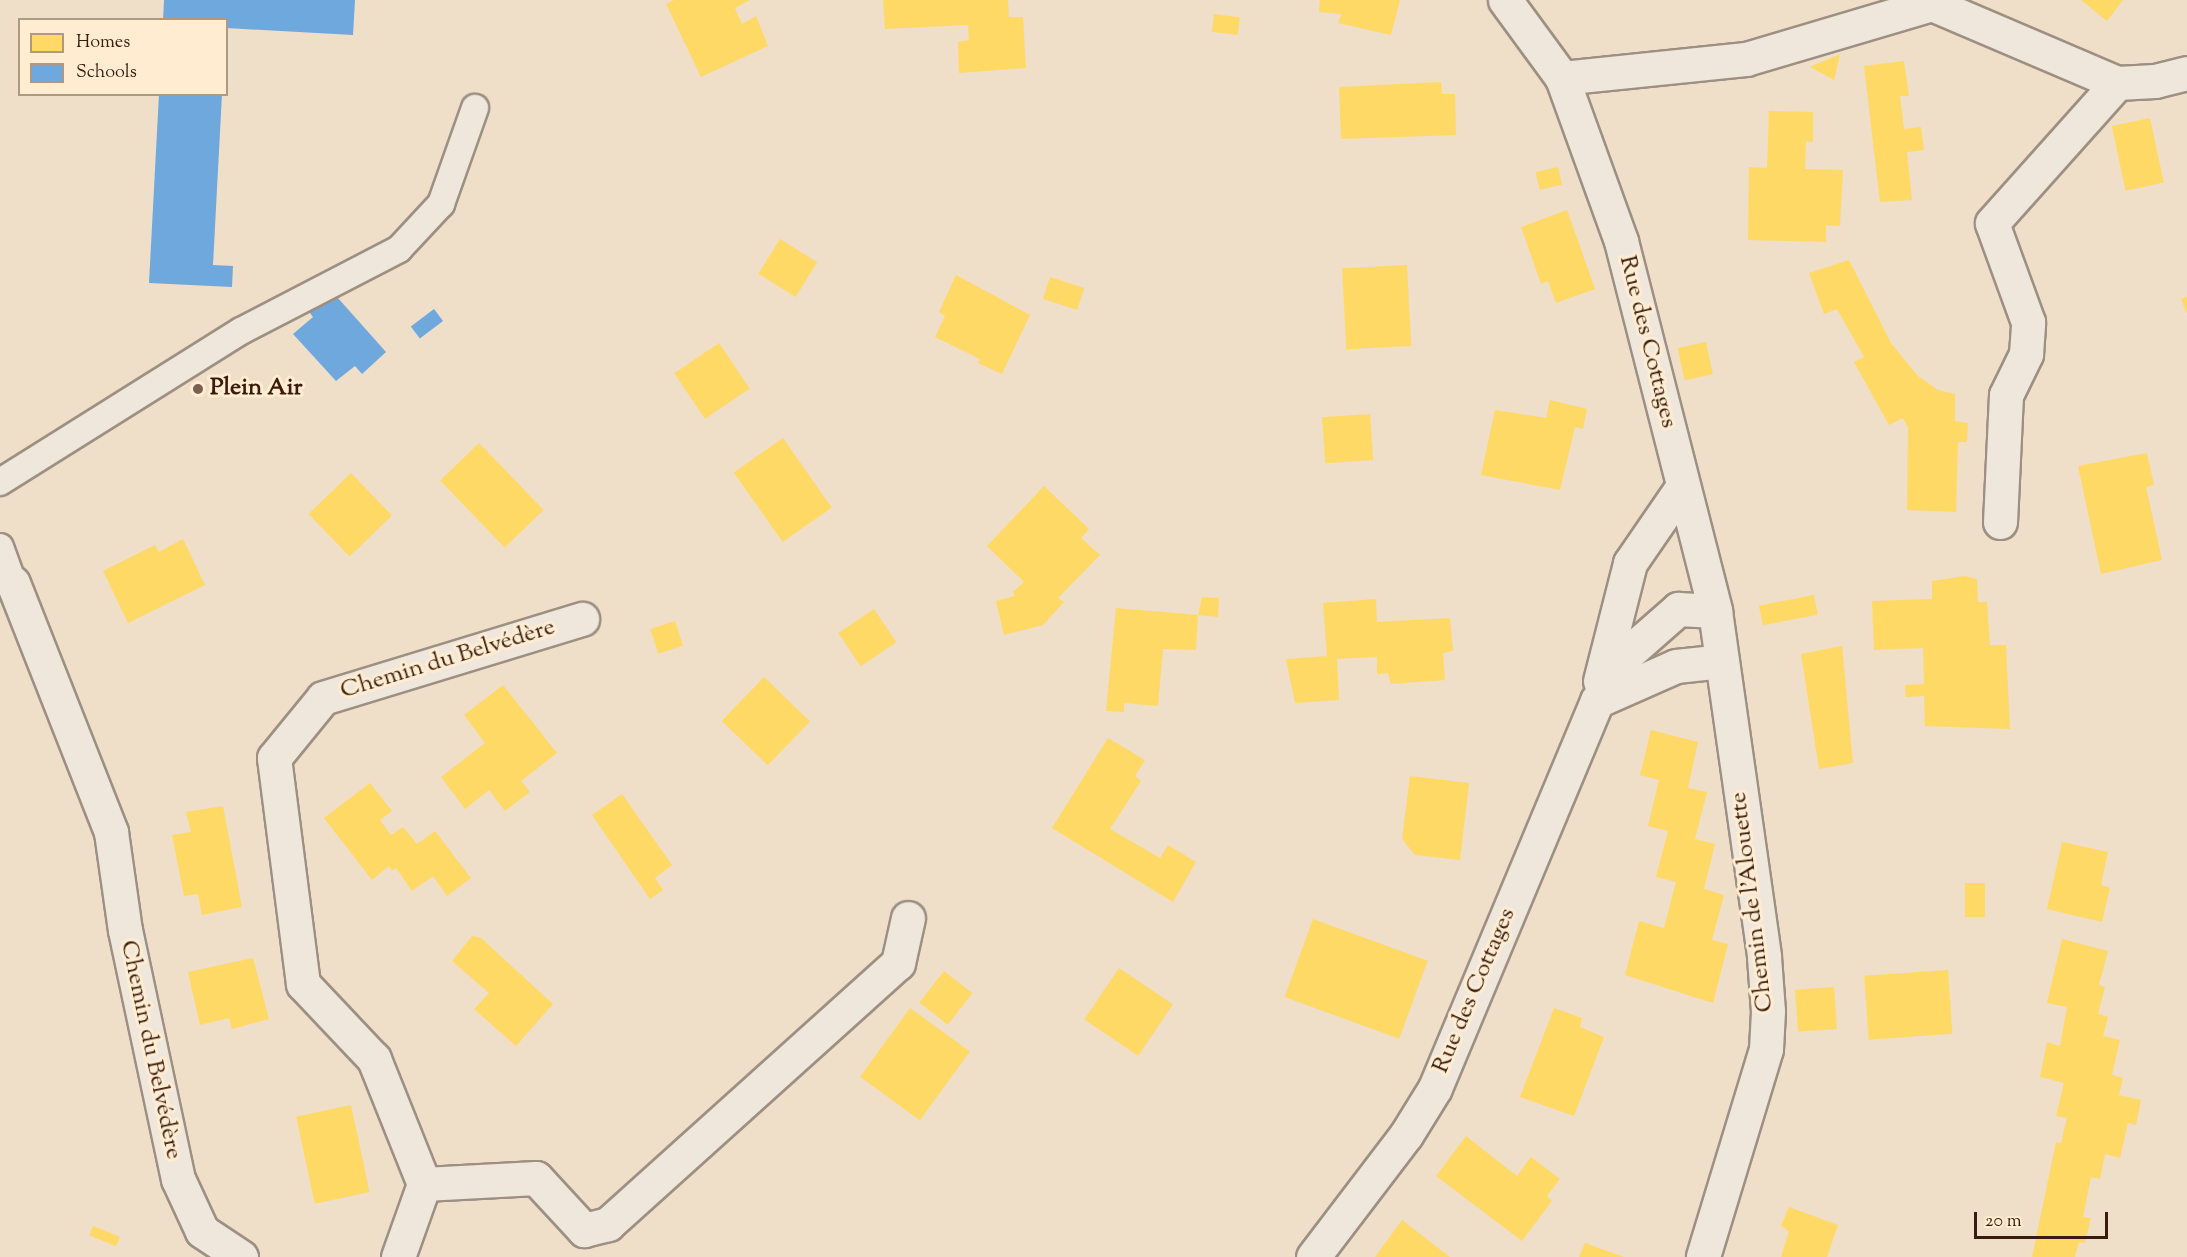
<!DOCTYPE html>
<meta charset="utf-8">
<style>
body{margin:0}
#map{position:relative;width:2187px;height:1257px;overflow:hidden;background:#efdec8;font-family:"Sorts Mill Goudy",serif}
div>[style]{position:absolute}
.homes>*{inset:0;background:#ffd966;transform-origin:0 0}
.schools>*{inset:0;background:#6fa8dc;transform-origin:0 0}
.roads{filter:drop-shadow(2px 0 #9d9082) drop-shadow(-2px 0 #9d9082) drop-shadow(0 2px #9d9082) drop-shadow(0 -2px #9d9082)}
.lane>*{height:26px;margin:-13px;padding:0 13px;transform-origin:13px;border-radius:13px;background:#f0e7dc}
.street>*{height:33px;margin:-16.5px;padding:0 16.5px;transform-origin:16.5px;border-radius:16.5px;background:#f0e7dc}
.dots>*{width:16px;height:16px;translate:-50% -50%;box-sizing:border-box;border:3px solid #ffecd1;border-radius:50%}
span{translate:-50% -50%;white-space:nowrap;text-align:center;line-height:1.15;-webkit-text-stroke:6px #ffecd1;paint-order:stroke}
.street-label{font-size:24px;color:#391c0f}
.poi-label{font-size:24px;color:#391c0f;font-weight:700}
.left{translate:0 -50%;text-align:left}
.legend{position:absolute;left:18px;top:18px;width:210px;height:78px;box-sizing:border-box;background:#ffecd1;border:2px solid #b09983;margin:0;padding:8px 10px;list-style:none;font-size:18px;color:#391c0f}
.legend li{display:flex;align-items:center;gap:12px;height:30px}
.legend b{width:30px;border:2px solid #b09983}
.scale{position:absolute;left:1974px;top:1212px;width:134px;height:27px;box-sizing:border-box;border:3px solid #391c0f;border-top:0;padding-left:8px;font-size:18px;line-height:21px;white-space:nowrap;color:#391c0f;-webkit-text-stroke:4px #ffecd1;paint-order:stroke}
</style>
<div id="map">
<div class="homes">
<i style="clip-path:polygon(674px 0,750px 0,735px 8px,742px 24px,756px 16px,768px 46px,701px 77px,666px 4px)"></i>
<i style="clip-path:polygon(883px 0,1008px 0,1009px 17px,1023px 17px,1026px 68px,959px 73px,958px 42px,969px 40px,968px 25px,885px 29px)"></i>
<i style="clip-path:polygon(1320px 0,1400px 0,1391px 35px,1338px 23px,1341px 14px,1319px 12px)"></i>
<i style="clip-path:polygon(2081px 0,2123px 0,2107px 21px)"></i>
<i style="left:1214px;top:14px;width:26px;height:18px;rotate:7deg"></i>
<i style="clip-path:polygon(1840px 54px,1834px 80px,1810px 67px)"></i>
<i style="clip-path:polygon(1904px 61px,1909px 96px,1900px 96px,1904px 129px,1921px 127px,1924px 150px,1907px 152px,1912px 200px,1880px 202px,1864px 66px)"></i>
<i style="clip-path:polygon(1441px 82px,1442px 94px,1455px 94px,1456px 135px,1341px 139px,1339px 87px)"></i>
<i style="clip-path:polygon(1769px 111px,1813px 112px,1813px 142px,1806px 141px,1805px 169px,1843px 170px,1840px 226px,1826px 225px,1826px 242px,1748px 240px,1749px 167px,1767px 168px)"></i>
<i style="left:2150px;top:118px;width:66px;height:39px;rotate:78deg"></i>
<i style="left:1558px;top:167px;width:18px;height:23px;rotate:77deg"></i>
<i style="clip-path:polygon(1567px 210px,1595px 289px,1556px 303px,1548px 281px,1541px 284px,1521px 227px)"></i>
<i style="left:780px;top:239px;width:44px;height:41px;rotate:32deg"></i>
<i style="clip-path:polygon(1849px 260px,1891px 343px,1918px 376px,1938px 390px,1955px 394px,1955px 421px,1968px 423px,1967px 442px,1958px 442px,1956px 512px,1907px 510px,1908px 428px,1903px 418px,1889px 425px,1854px 362px,1864px 357px,1837px 309px,1824px 314px,1809px 273px)"></i>
<i style="left:1407px;top:265px;width:81px;height:65px;rotate:87deg"></i>
<i style="clip-path:polygon(956px 275px,1030px 315px,1002px 374px,978px 363px,980px 359px,935px 337px,945px 316px,939px 312px)"></i>
<i style="left:1050px;top:277px;width:36px;height:23px;rotate:18deg"></i>
<i style="clip-path:polygon(2187px 297px,2187px 314px,2181px 299px)"></i>
<i style="left:1706px;top:342px;width:33px;height:29px;rotate:78deg"></i>
<i style="left:719px;top:343px;width:55px;height:54px;rotate:56deg"></i>
<i style="clip-path:polygon(1550px 400px,1587px 409px,1583px 429px,1575px 427px,1560px 490px,1481px 475px,1495px 410px,1546px 418px)"></i>
<i style="left:1370px;top:414px;width:46px;height:48px;rotate:86deg"></i>
<i style="left:783px;top:438px;width:85px;height:60px;rotate:55deg"></i>
<i style="left:479px;top:443px;width:93px;height:54px;rotate:46deg"></i>
<i style="clip-path:polygon(2147px 453px,2154px 485px,2146px 487px,2162px 560px,2101px 574px,2078px 466px)"></i>
<i style="left:351px;top:473px;width:59px;height:59px;rotate:46deg"></i>
<i style="clip-path:polygon(1044px 486px,1089px 529px,1081px 538px,1100px 555px,1058px 598px,1064px 602px,1043px 625px,1004px 635px,996px 601px,1015px 596px,1013px 592px,1024px 582px,987px 546px)"></i>
<i style="clip-path:polygon(183px 539px,205px 585px,128px 623px,103px 571px,155px 545px,159px 552px)"></i>
<i style="clip-path:polygon(1965px 576px,1977px 579px,1978px 602px,1987px 602px,1990px 645px,2006px 645px,2010px 729px,1925px 726px,1924px 696px,1906px 697px,1905px 685px,1924px 684px,1923px 648px,1874px 650px,1872px 601px,1932px 599px,1932px 581px)"></i>
<i style="left:1814px;top:595px;width:20px;height:56px;rotate:79deg"></i>
<i style="clip-path:polygon(1202px 597px,1219px 598px,1218px 617px,1198px 615px)"></i>
<i style="clip-path:polygon(1376px 599px,1377px 622px,1450px 618px,1453px 651px,1443px 653px,1445px 680px,1391px 684px,1388px 673px,1377px 674px,1377px 657px,1337px 659px,1339px 700px,1295px 703px,1286px 659px,1327px 656px,1323px 603px)"></i>
<i style="clip-path:polygon(1116px 608px,1198px 615px,1196px 650px,1163px 649px,1158px 706px,1124px 703px,1124px 712px,1106px 711px)"></i>
<i style="left:874px;top:609px;width:40px;height:43px;rotate:56deg"></i>
<i style="left:675px;top:621px;width:26px;height:26px;rotate:72deg"></i>
<i style="clip-path:polygon(1842px 646px,1853px 763px,1819px 769px,1801px 654px)"></i>
<i style="left:764px;top:677px;width:64px;height:61px;rotate:44deg"></i>
<i style="clip-path:polygon(503px 685px,557px 753px,521px 781px,530px 792px,505px 811px,489px 790px,465px 809px,441px 777px,485px 743px,464px 715px)"></i>
<i style="clip-path:polygon(1651px 730px,1698px 742px,1688px 788px,1707px 792px,1695px 839px,1715px 844px,1704px 889px,1724px 895px,1712px 940px,1728px 944px,1713px 1003px,1625px 975px,1639px 921px,1664px 928px,1676px 882px,1656px 877px,1668px 831px,1648px 826px,1659px 780px,1640px 775px)"></i>
<i style="clip-path:polygon(1108px 738px,1145px 760px,1135px 776px,1141px 781px,1110px 829px,1160px 858px,1168px 845px,1196px 862px,1173px 902px,1052px 828px)"></i>
<i style="clip-path:polygon(1410px 776px,1469px 783px,1460px 860px,1415px 855px,1402px 839px)"></i>
<i style="clip-path:polygon(370px 783px,392px 811px,380px 820px,391px 835px,403px 827px,417px 844px,435px 831px,471px 878px,447px 896px,433px 876px,412px 891px,396px 868px,392px 871px,389px 866px,372px 880px,324px 818px)"></i>
<i style="clip-path:polygon(622px 794px,672px 865px,655px 878px,663px 890px,650px 899px,592px 815px)"></i>
<i style="clip-path:polygon(223px 806px,242px 907px,202px 915px,198px 894px,184px 896px,172px 835px,191px 832px,186px 812px)"></i>
<i style="clip-path:polygon(2062px 842px,2108px 852px,2101px 885px,2110px 888px,2102px 922px,2047px 909px)"></i>
<i style="left:1965px;top:883px;width:20px;height:34px"></i>
<i style="left:1313px;top:919px;width:122px;height:83px;rotate:20deg"></i>
<i style="clip-path:polygon(472px 936px,481px 938px,553px 1004px,516px 1046px,474px 1009px,489px 993px,452px 961px)"></i>
<i style="clip-path:polygon(2062px 939px,2108px 951px,2099px 985px,2105px 987px,2098px 1014px,2108px 1017px,2103px 1036px,2120px 1040px,2112px 1075px,2123px 1078px,2119px 1095px,2141px 1100px,2136px 1125px,2128px 1123px,2120px 1158px,2105px 1154px,2100px 1179px,2091px 1177px,2083px 1217px,2091px 1218px,2085px 1243px,2079px 1242px,2075px 1257px,2032px 1257px,2056px 1142px,2061px 1143px,2067px 1118px,2056px 1116px,2064px 1083px,2040px 1077px,2047px 1042px,2060px 1046px,2067px 1007px,2047px 1003px)"></i>
<i style="clip-path:polygon(253px 958px,269px 1019px,232px 1029px,229px 1018px,200px 1025px,188px 972px)"></i>
<i style="left:1119px;top:968px;width:65px;height:62px;rotate:34deg"></i>
<i style="left:1948px;top:970px;width:64px;height:84px;rotate:86deg"></i>
<i style="left:944px;top:971px;width:36px;height:40px;rotate:38deg"></i>
<i style="left:1834px;top:987px;width:42px;height:39px;rotate:86deg"></i>
<i style="left:910px;top:1008px;width:74px;height:85px;rotate:36deg"></i>
<i style="clip-path:polygon(1554px 1008px,1582px 1018px,1580px 1027px,1604px 1037px,1574px 1116px,1520px 1097px)"></i>
<i style="left:351px;top:1105px;width:89px;height:56px;rotate:78deg"></i>
<i style="clip-path:polygon(1466px 1136px,1517px 1176px,1531px 1157px,1560px 1179px,1547px 1196px,1552px 1201px,1522px 1241px,1436px 1176px)"></i>
<i style="clip-path:polygon(1789px 1207px,1838px 1225px,1827px 1257px,1781px 1257px,1789px 1231px,1781px 1226px)"></i>
<i style="clip-path:polygon(1402px 1220px,1450px 1257px,1375px 1257px)"></i>
<i style="left:93px;top:1226px;width:29px;height:10px;rotate:22deg"></i>
<i style="clip-path:polygon(1585px 1243px,1624px 1257px,1579px 1257px)"></i>
</div>
<div class="schools">
<i style="clip-path:polygon(164px 0,355px 0,353px 35px,226px 28px,226px 20px,163px 20px)"></i>
<i style="clip-path:polygon(159px 94px,222px 94px,213px 265px,233px 266px,232px 287px,149px 283px)"></i>
<i style="clip-path:polygon(329px 288px,386px 352px,362px 374px,355px 366px,336px 381px,293px 334px,313px 317px,307px 309px)"></i>
<i style="left:434px;top:309px;width:15px;height:29px;rotate:53deg"></i>
</div>
<div class="roads">
<div class="lane">
<i style="left:0;top:482px;width:284px;rotate:-32.1deg"></i>
<i style="left:241px;top:331px;width:178px;rotate:-27.4deg"></i>
<i style="left:399px;top:249px;width:62px;rotate:-47deg"></i>
<i style="left:441px;top:204px;width:102px;rotate:-70.5deg"></i>
<i style="left:0;top:547px;width:38px;rotate:70deg"></i>
</div>
<div class="street">
<i style="left:1505px;top:0;width:97px;rotate:53.8deg"></i>
<i style="left:1562px;top:78px;width:185px;rotate:-5.9deg"></i>
<i style="left:1746px;top:59px;width:194px;rotate:-16.5deg"></i>
<i style="left:1932px;top:4px;width:201px;rotate:23.1deg"></i>
<i style="left:2117px;top:83px;width:38px;rotate:-3deg"></i>
<i style="left:2155px;top:81px;width:33px;rotate:-14deg"></i>
<i style="left:1562px;top:78px;width:173px;rotate:70.1deg"></i>
<i style="left:1621px;top:241px;width:382px;rotate:75.7deg"></i>
<i style="left:1715px;top:611px;width:349px;rotate:81.9deg"></i>
<i style="left:1764px;top:957px;width:54px;rotate:85.8deg"></i>
<i style="left:1768px;top:1011px;width:38px;rotate:93deg"></i>
<i style="left:1766px;top:1049px;width:217px;rotate:106.9deg"></i>
<i style="left:2000px;top:522px;width:127px;rotate:-87.3deg"></i>
<i style="left:2006px;top:395px;width:46px;rotate:-64deg"></i>
<i style="left:2026px;top:354px;width:32px;rotate:-86deg"></i>
<i style="left:2028px;top:322px;width:105px;rotate:-110deg"></i>
<i style="left:1992px;top:223px;width:188px;rotate:-48.2deg"></i>
<i style="left:13px;top:583px;width:268px;rotate:68.5deg"></i>
<i style="left:111px;top:832px;width:99px;rotate:81.9deg"></i>
<i style="left:125px;top:930px;width:255px;rotate:78deg"></i>
<i style="left:178px;top:1179px;width:57px;rotate:65.2deg"></i>
<i style="left:202px;top:1231px;width:47px;rotate:33.7deg"></i>
<i style="left:1600px;top:681px;width:122px;rotate:-75.7deg"></i>
<i style="left:1630px;top:563px;width:93px;rotate:-55.5deg"></i>
<i style="left:1597px;top:701px;width:86px;rotate:-23.9deg"></i>
<i style="left:1676px;top:666px;width:46px;rotate:-6.2deg"></i>
<i style="left:424px;top:1184px;width:112px;rotate:-3.1deg"></i>
<i style="left:536px;top:1178px;width:71px;rotate:47.3deg"></i>
<i style="left:584px;top:1230px;width:25px;rotate:-14deg"></i>
<i style="left:608px;top:1224px;width:390px;rotate:-42deg"></i>
<i style="left:898px;top:963px;width:46px;rotate:-77.5deg"></i>
<i style="left:398px;top:1257px;width:77px;rotate:-70.4deg"></i>
<i style="left:424px;top:1184px;width:135px;rotate:-111.8deg"></i>
<i style="left:374px;top:1059px;width:103px;rotate:-133.4deg"></i>
<i style="left:303px;top:984px;width:228px;rotate:-97.3deg"></i>
<i style="left:274px;top:758px;width:77px;rotate:-50.8deg"></i>
<i style="left:323px;top:698px;width:271px;rotate:-17deg"></i>
<i style="left:1313px;top:1257px;width:153px;rotate:-52.7deg"></i>
<i style="left:1406px;top:1135px;width:55px;rotate:-58.3deg"></i>
<i style="left:1435px;top:1088px;width:420px;rotate:-67.3deg"></i>
<i style="left:1597px;top:701px;width:57px;rotate:-57.1deg"></i>
<i style="left:1628px;top:653px;width:67px;rotate:-41.3deg"></i>
<i style="left:1678px;top:609px;width:37px;rotate:3deg"></i>
</div>
</div>
<div class="dots">
<i style="left:198px;top:389px;background:#796050"></i>
</div>
<div class="street-label">
<span style="left:1647px;top:342px;rotate:76deg">Rue des Cottages</span>
<span style="left:448px;top:660px;rotate:-17deg">Chemin du Belvédère</span>
<span style="left:1753px;top:902px;rotate:-97deg">Chemin de l'Alouette</span>
<span style="left:1475px;top:991px;rotate:-67deg">Rue des Cottages</span>
<span style="left:150px;top:1050px;rotate:78deg">Chemin du Belvédère</span>
</div>
<div class="poi-label">
<span class="left" style="left:210px;top:389px">Plein Air</span>
</div>
<ul class="legend">
<li><b style="height:16px;background:#ffd966"></b>Homes</li>
<li><b style="height:16px;background:#6fa8dc"></b>Schools</li>
</ul>
<div class="scale">20 m</div>
</div>
